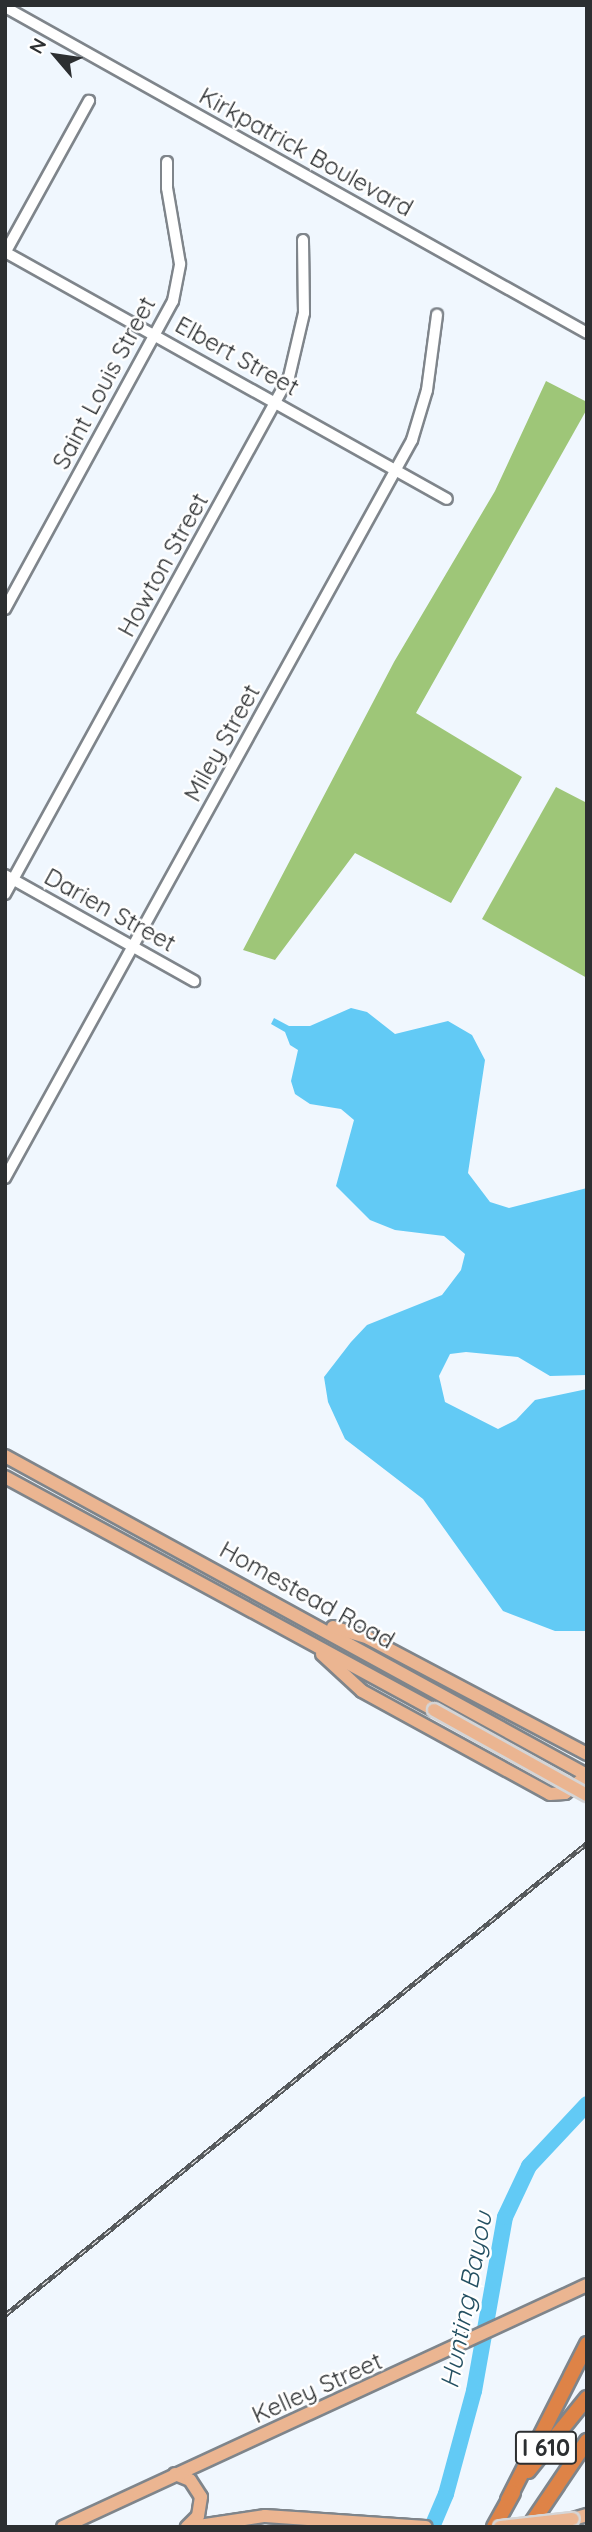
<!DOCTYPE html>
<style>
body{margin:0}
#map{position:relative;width:592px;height:2532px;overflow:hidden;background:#f0f7fe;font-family:Quicksand,sans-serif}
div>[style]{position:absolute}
.forest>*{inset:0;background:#9ec678}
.water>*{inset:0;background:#62caf5}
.river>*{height:16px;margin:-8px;padding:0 8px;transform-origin:8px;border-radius:8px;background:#62caf5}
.roads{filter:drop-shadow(2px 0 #7f858b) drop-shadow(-2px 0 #7f858b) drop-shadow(0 2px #7f858b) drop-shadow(0 -2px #7f858b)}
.minor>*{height:10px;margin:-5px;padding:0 5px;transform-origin:5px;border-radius:5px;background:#fff}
.major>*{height:12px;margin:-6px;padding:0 6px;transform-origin:6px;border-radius:6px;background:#ebb591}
.highway>*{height:14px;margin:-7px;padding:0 7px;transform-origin:7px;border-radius:7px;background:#de8347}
.rail>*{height:5px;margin-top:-2.5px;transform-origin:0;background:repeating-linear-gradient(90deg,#fff 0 8px,#55595c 0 16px);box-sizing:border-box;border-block:2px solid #55595c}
.bridges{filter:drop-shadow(2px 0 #d5d5d6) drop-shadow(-2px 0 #d5d5d6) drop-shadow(0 2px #d5d5d6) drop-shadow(0 -2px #d5d5d6)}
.major-bridge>*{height:12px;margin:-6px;padding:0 6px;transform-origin:6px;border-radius:6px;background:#ebb591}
span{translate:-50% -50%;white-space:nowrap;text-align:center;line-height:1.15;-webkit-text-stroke:5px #fff;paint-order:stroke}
.shield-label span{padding:2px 5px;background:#fff;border:2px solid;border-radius:5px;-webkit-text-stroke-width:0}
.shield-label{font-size:23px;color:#2c2f31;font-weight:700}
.street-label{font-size:24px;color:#2c2f31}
.water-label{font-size:26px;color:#245062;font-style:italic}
.frame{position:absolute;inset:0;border:7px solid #2c2f31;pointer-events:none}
.north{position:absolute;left:21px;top:21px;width:70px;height:70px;-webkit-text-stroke:5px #fff;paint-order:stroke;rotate:299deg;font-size:19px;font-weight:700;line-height:28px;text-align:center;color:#2c2f31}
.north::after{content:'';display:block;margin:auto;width:24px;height:32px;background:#2c2f31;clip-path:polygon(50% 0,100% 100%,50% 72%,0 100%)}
</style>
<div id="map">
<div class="forest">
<i style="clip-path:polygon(546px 381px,587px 402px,587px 409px,416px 713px,522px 777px,451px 903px,355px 853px,275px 960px,243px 950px,394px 662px,495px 491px)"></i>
<i style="clip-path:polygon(556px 787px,587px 803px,587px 978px,482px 919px)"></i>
</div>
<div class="water">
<i style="clip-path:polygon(351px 1008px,367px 1012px,395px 1034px,448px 1021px,472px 1035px,485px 1060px,468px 1173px,490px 1202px,509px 1208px,587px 1188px,587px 1375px,550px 1376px,518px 1357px,466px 1352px,450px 1354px,439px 1376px,445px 1402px,498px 1429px,516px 1420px,535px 1400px,587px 1389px,587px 1631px,555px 1631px,503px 1611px,423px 1499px,345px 1439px,328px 1402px,324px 1377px,351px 1342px,367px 1325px,442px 1295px,461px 1270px,465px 1254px,444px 1236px,395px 1230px,370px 1220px,336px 1186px,354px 1120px,341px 1109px,310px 1104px,295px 1094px,291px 1081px,298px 1050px,290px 1045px,285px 1032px,271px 1024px,274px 1018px,289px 1026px,310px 1026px)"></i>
</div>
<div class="river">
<i style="left:432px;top:2527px;width:36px;rotate:-67deg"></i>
<i style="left:446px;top:2494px;width:107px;rotate:-74.8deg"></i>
<i style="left:474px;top:2391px;width:177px;rotate:-79.9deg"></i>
<i style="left:505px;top:2217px;width:56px;rotate:-64.8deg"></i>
<i style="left:529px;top:2166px;width:85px;rotate:-46.9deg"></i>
</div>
<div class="roads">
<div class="minor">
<i style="left:5px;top:7px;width:667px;rotate:29.25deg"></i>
<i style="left:5px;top:252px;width:506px;rotate:29.2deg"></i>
<i style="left:5px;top:253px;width:174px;rotate:-61.1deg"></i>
<i style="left:5px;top:609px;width:351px;rotate:-61.4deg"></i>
<i style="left:173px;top:301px;width:38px;rotate:-79deg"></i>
<i style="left:180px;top:264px;width:77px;rotate:-99.7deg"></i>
<i style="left:167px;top:188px;width:26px;rotate:-90deg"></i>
<i style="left:5px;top:875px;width:217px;rotate:29.3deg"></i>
<i style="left:5px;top:894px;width:590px;rotate:-61.22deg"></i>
<i style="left:289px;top:377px;width:66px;rotate:-76.8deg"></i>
<i style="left:304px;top:313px;width:73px;rotate:-90.8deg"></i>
<i style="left:5px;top:1178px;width:843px;rotate:-61.12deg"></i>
<i style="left:412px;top:440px;width:52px;rotate:-73.3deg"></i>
<i style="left:427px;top:390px;width:76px;rotate:-82.4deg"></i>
</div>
<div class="major">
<i style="left:5px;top:1456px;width:664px;rotate:28.73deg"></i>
<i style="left:5px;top:1477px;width:488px;rotate:28.5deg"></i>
<i style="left:333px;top:1627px;width:37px;rotate:17deg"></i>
<i style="left:368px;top:1638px;width:248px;rotate:27.9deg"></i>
<i style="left:322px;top:1654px;width:54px;rotate:42.8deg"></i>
<i style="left:362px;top:1691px;width:214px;rotate:28.7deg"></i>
<i style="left:550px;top:1794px;width:15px;rotate:-4deg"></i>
<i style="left:565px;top:1793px;width:19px;rotate:-39deg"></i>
<i style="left:175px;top:2474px;width:16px;rotate:22deg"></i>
<i style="left:190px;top:2480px;width:20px;rotate:57deg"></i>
<i style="left:201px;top:2497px;width:19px;rotate:99deg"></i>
<i style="left:198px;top:2516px;width:16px;rotate:135deg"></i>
<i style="left:573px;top:2519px;width:15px;rotate:-16deg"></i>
<i style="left:63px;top:2527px;width:577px;rotate:-24.79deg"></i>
<i style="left:192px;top:2527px;width:74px;rotate:-8.6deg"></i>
<i style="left:265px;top:2516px;width:161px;rotate:3.9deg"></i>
</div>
<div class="highway">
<i style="left:528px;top:2471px;width:94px;rotate:-51.1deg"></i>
<i style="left:508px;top:2500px;width:175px;rotate:-63.1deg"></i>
<i style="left:494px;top:2527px;width:39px;rotate:-61deg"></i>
<i style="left:529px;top:2527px;width:104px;rotate:-56deg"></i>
</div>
</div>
<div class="rail">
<i style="left:5px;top:2315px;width:749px;rotate:-39.04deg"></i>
</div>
<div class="bridges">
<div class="major-bridge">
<i style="left:434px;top:1710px;width:175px;rotate:29.1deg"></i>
<i style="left:500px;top:2527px;width:73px;rotate:-6.3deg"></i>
</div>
</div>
<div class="shield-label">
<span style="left:546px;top:2448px">I 610</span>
</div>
<div class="street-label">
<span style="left:306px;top:152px;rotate:29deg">Kirkpatrick Boulevard</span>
<span style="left:237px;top:356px;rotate:29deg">Elbert Street</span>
<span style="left:104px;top:383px;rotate:-62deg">Saint Louis Street</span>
<span style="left:163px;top:565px;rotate:-61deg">Howton Street</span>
<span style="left:222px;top:743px;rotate:-61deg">Miley Street</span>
<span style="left:110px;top:910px;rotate:29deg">Darien Street</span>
<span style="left:307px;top:1595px;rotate:29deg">Homestead Road</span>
<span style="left:317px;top:2388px;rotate:-24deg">Kelley Street</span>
</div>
<div class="water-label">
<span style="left:466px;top:2300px;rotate:-79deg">Hunting Bayou</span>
</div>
<div class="frame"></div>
<div class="north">N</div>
</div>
